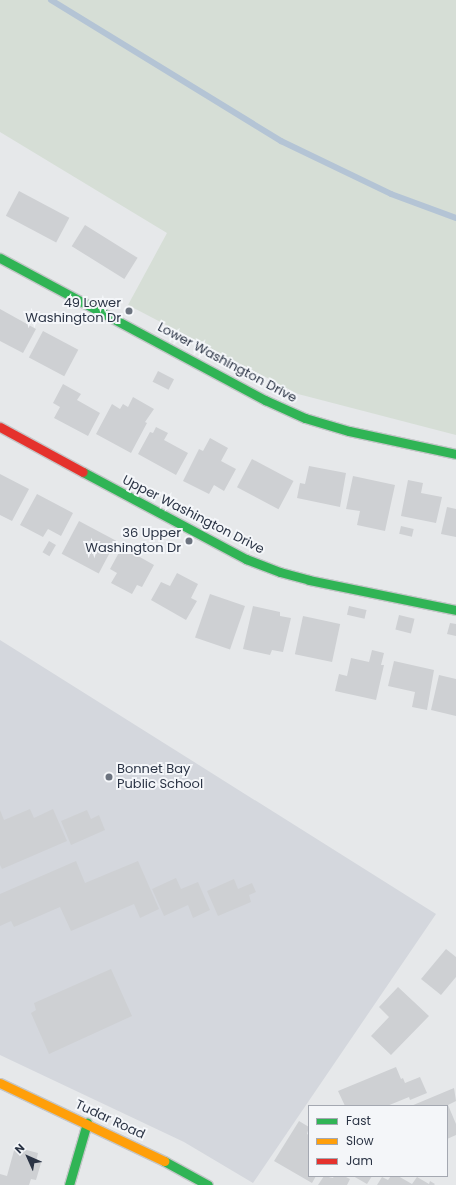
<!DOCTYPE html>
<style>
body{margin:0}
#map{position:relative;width:456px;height:1185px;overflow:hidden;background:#e6e8ea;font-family:Poppins,sans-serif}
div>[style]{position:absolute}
.built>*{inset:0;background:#d4d7dd}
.green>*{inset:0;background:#d6ded6}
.stream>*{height:6px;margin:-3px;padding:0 3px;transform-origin:3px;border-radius:3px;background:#b4c4d5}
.building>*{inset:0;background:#ced0d3;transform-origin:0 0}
.roads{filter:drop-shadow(1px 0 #c4c6c8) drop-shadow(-1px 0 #c4c6c8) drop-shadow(0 1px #c4c6c8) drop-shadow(0 -1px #c4c6c8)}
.fast>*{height:9px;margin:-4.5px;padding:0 4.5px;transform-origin:4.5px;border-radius:4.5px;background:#30b455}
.slow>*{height:9px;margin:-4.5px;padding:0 4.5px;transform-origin:4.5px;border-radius:4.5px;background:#ff9f0a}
.jam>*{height:9px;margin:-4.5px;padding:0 4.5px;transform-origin:4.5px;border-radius:4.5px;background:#e5322d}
.dots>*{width:11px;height:11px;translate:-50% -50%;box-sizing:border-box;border:2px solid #f4f6f9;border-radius:50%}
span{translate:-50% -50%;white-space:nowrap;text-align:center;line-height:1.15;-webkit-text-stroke:4px #f4f6f9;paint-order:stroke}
.poi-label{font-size:13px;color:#2b3445}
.right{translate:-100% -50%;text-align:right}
.left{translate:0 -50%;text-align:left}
.street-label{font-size:13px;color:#2b3445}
.legend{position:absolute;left:308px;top:1105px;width:140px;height:72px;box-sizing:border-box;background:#f4f6f9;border:1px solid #a4a8b1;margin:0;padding:5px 7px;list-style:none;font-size:12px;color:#2b3445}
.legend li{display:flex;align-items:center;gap:8px;height:20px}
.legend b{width:20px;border:1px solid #a4a8b1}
.north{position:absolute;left:8px;top:1137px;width:40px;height:40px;-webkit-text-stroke:3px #f4f6f9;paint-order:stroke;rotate:315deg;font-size:11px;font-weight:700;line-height:16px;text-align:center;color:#2b3445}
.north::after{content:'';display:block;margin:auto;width:14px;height:18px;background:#2b3445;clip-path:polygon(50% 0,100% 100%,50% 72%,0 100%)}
</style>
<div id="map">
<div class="built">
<i style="clip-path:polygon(0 640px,436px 914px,253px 1183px,184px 1142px,0 1055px)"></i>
</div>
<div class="green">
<i style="clip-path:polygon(0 0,456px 0,456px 435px,298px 394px,128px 305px,167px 233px,0 132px)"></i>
</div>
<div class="stream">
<i style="left:51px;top:0;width:270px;rotate:31.5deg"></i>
<i style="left:281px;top:141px;width:122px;rotate:25.7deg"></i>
<i style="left:391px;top:194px;width:69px;rotate:20.3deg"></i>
</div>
<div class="building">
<i style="left:19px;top:191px;width:57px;height:28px;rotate:28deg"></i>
<i style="left:85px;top:225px;width:62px;height:25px;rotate:32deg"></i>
<i style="clip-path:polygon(0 309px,36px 329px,23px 353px,0 341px)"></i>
<i style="left:43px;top:331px;width:40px;height:30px;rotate:28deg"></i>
<i style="left:158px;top:371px;width:18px;height:12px;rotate:27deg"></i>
<i style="clip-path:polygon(63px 384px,81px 394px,77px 400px,100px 413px,88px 436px,54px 418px,60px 407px,53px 403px)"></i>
<i style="clip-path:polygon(133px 397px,154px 409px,145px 422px,147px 423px,131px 453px,96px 434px,112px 404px,120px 409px,123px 404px,128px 407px)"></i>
<i style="clip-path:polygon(156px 427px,168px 433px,164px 440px,188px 453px,176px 475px,138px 454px,150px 432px,153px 433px)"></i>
<i style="clip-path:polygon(210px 438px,228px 448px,221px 461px,236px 469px,224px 491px,214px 485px,209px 494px,183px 481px,199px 449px,203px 451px)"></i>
<i style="left:252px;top:459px;width:47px;height:32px;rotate:28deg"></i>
<i style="clip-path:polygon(309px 466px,346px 473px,340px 507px,297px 498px,300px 483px,305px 484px)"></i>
<i style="clip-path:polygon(0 474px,29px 489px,12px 521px,0 515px)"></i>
<i style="clip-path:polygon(353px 476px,395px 485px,385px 531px,357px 525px,360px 511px,346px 509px)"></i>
<i style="clip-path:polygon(408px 480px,423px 483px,421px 493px,442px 497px,436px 523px,401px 516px)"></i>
<i style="clip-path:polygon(37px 494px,73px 513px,61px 536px,48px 529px,43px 537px,20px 525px)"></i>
<i style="clip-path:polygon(447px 507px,456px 509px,456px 537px,441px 534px)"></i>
<i style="left:79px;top:521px;width:42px;height:37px;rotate:28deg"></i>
<i style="left:401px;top:526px;width:13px;height:8px;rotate:13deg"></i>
<i style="left:49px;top:541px;width:8px;height:13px;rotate:30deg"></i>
<i style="clip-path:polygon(122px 547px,154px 565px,142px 587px,137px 585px,132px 594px,111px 583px,117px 573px,110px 569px)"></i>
<i style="clip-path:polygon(177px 573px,198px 584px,191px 598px,197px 601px,186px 620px,151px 600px,161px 582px,170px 586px)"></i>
<i style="left:210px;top:594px;width:37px;height:46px;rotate:19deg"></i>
<i style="clip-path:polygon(253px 606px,280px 612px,280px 616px,291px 618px,283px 652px,272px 650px,270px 655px,243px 649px)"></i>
<i style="left:349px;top:606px;width:18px;height:9px;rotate:13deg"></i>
<i style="left:399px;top:615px;width:16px;height:15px;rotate:14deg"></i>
<i style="left:303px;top:616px;width:38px;height:39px;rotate:12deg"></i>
<i style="clip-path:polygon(450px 623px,456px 624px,456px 636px,447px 634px)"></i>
<i style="clip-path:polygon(372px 650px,384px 653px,381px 665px,384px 665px,376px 700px,335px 691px,339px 674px,347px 676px,351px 658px,369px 662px)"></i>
<i style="clip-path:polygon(394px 661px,434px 670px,427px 710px,412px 707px,415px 692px,388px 686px)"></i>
<i style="clip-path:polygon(439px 675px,456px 679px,456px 716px,431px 710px)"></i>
<i style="clip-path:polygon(30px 809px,34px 818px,53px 809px,67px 841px,2px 869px,0 865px,0 810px,4px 820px)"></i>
<i style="clip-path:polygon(87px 810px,91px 819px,99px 815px,105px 830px,71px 845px,61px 821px)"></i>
<i style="clip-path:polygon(76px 861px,85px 883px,138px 861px,159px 909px,140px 918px,134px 904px,71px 931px,60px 907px,14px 927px,11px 921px,0 926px,0 894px)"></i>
<i style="clip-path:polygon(176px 878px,181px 889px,198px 882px,210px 910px,193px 918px,188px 905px,164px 916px,152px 889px)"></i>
<i style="clip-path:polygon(234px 879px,238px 889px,252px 883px,256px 892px,249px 895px,251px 902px,218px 916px,207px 891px)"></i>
<i style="clip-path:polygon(446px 949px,456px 957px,456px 977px,441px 995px,421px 979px)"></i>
<i style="clip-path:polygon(111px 969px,132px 1016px,49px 1054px,31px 1013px,36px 1010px,34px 1003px)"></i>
<i style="clip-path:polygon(398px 987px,429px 1016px,391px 1055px,371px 1036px,389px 1017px,379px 1007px)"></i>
<i style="clip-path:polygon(396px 1067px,401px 1079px,403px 1078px,405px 1083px,420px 1077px,427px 1093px,410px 1100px,409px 1097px,387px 1106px,345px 1106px,338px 1091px)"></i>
<i style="clip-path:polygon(454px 1088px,456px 1101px,448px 1105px,456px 1124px,456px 1135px,447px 1139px,447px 1106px,411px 1106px)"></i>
<i style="clip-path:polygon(299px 1121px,309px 1127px,307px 1134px,309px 1135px,309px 1176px,316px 1176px,312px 1183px,274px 1161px)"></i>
<i style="clip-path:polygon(15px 1147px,38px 1153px,36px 1162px,41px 1163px,36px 1180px,31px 1179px,29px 1185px,0 1185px,0 1174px,7px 1176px)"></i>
<i style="clip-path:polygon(324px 1176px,333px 1178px,334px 1176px,344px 1176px,350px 1179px,347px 1185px,318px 1185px)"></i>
<i style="clip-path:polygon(353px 1176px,372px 1176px,367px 1184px)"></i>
<i style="clip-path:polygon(391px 1176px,398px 1176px,412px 1184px,417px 1177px,429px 1184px,430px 1181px,435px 1184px,434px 1185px,377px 1185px,382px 1177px,388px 1180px)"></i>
</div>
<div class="roads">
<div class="fast">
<i style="left:0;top:258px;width:301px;rotate:28.2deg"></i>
<i style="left:265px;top:400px;width:44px;rotate:24.2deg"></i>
<i style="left:305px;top:418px;width:46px;rotate:16.5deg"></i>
<i style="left:349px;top:431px;width:109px;rotate:12.1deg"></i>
<i style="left:83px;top:472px;width:185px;rotate:28.1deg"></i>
<i style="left:246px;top:559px;width:36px;rotate:21deg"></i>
<i style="left:280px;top:572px;width:30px;rotate:15deg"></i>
<i style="left:309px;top:580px;width:150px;rotate:11.5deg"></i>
<i style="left:164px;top:1161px;width:50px;rotate:28.6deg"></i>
<i style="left:69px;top:1185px;width:65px;rotate:-73.8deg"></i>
</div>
<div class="slow">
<i style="left:0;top:1083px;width:182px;rotate:25.4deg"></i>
</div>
<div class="jam">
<i style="left:0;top:427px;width:94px;rotate:28.5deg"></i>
</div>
</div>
<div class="dots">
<i style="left:129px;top:311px;background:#6c737f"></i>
<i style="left:189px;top:541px;background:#6c737f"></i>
<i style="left:109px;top:777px;background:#6c737f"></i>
</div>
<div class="poi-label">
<span class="right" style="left:121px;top:311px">49 Lower<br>Washington Dr</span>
<span class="right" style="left:181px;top:541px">36 Upper<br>Washington Dr</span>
<span class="left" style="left:117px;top:777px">Bonnet Bay<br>Public School</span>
</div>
<div class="street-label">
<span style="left:227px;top:363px;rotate:28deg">Lower Washington Drive</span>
<span style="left:193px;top:515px;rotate:27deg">Upper Washington Drive</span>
<span style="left:110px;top:1120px;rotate:25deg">Tudar Road</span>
</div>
<ul class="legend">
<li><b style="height:5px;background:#30b455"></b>Fast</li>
<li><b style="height:5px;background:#ff9f0a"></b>Slow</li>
<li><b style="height:5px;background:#e5322d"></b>Jam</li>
</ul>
<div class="north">N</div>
</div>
